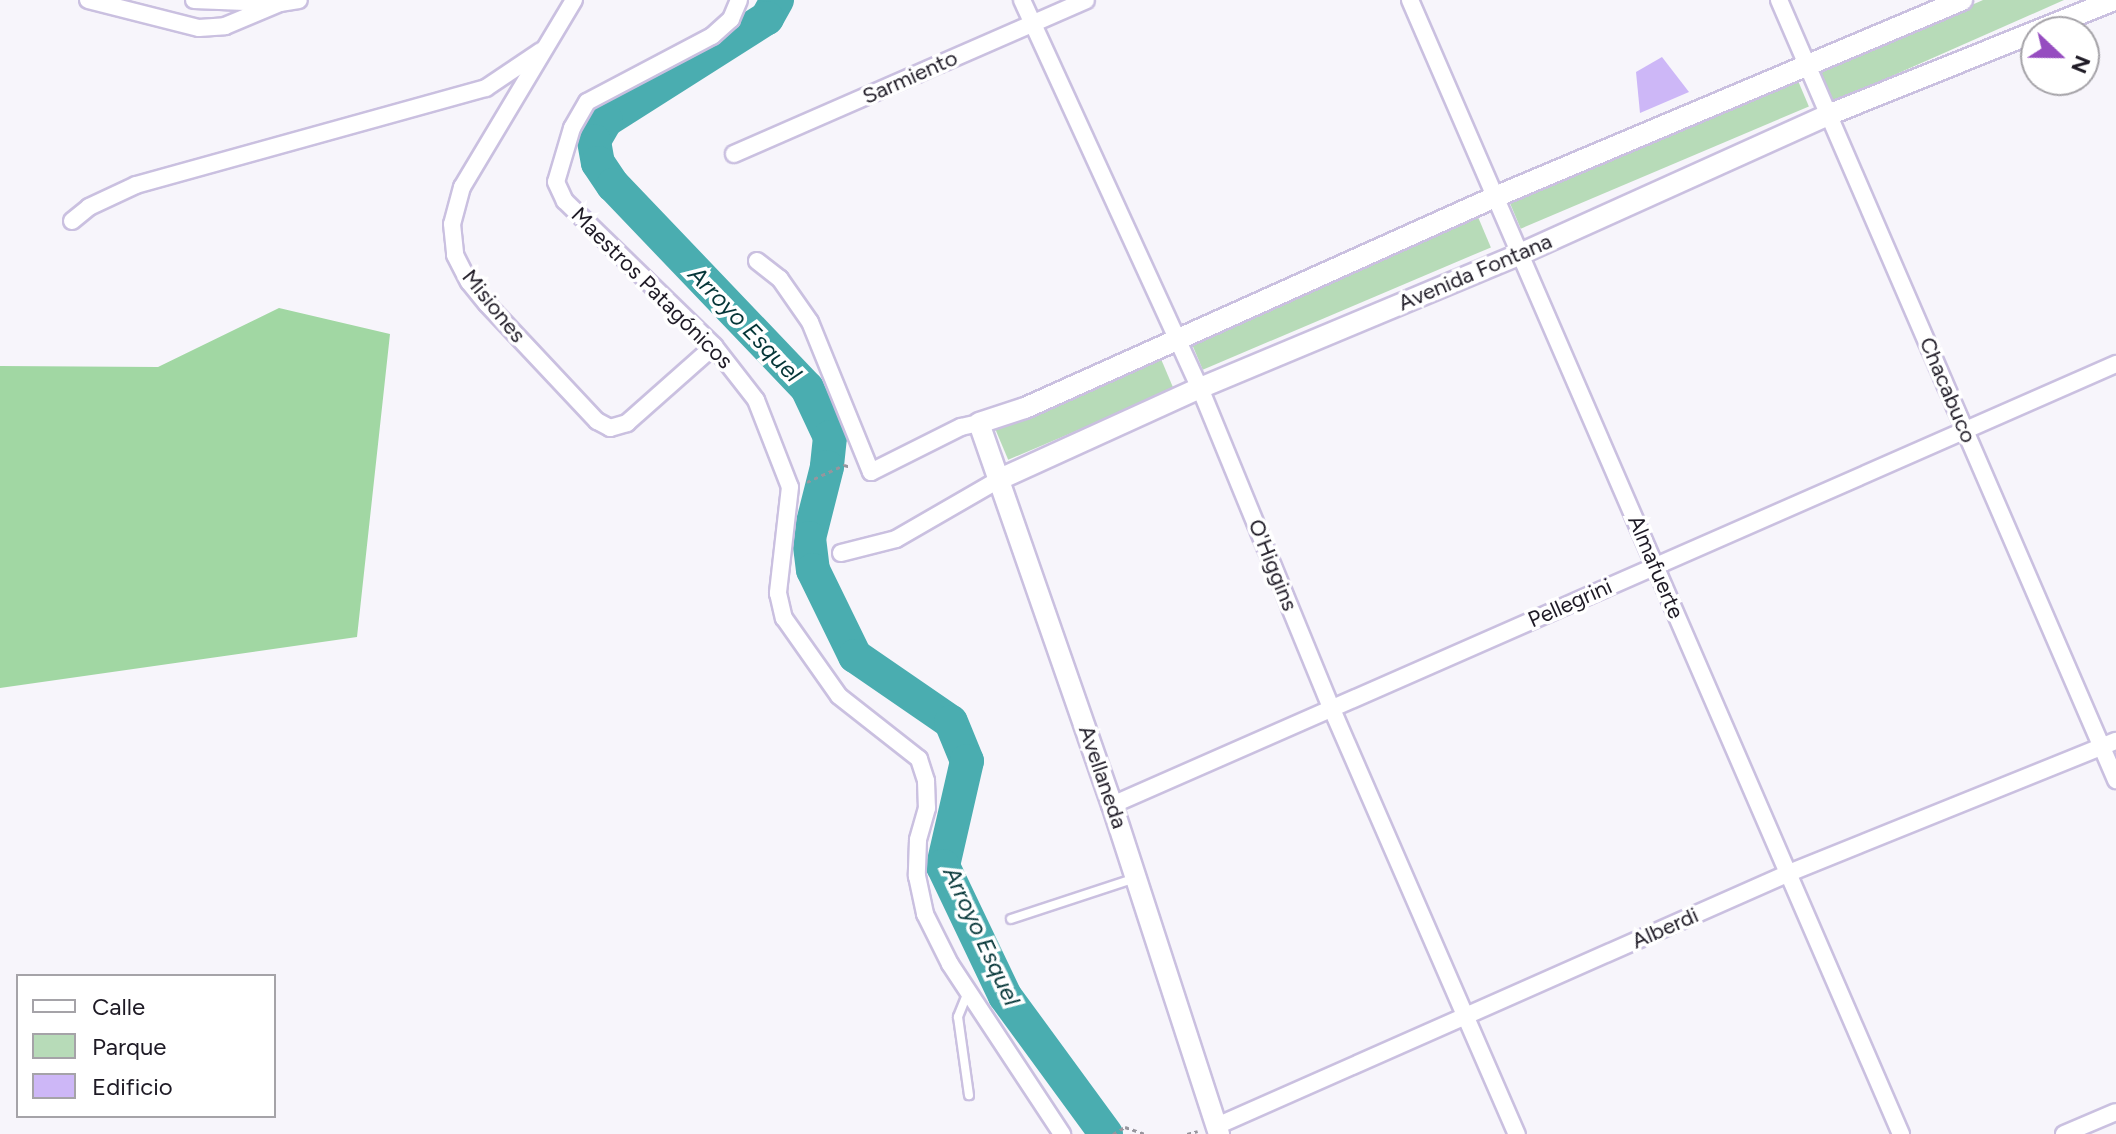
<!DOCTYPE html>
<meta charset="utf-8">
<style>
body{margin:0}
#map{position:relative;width:2116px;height:1134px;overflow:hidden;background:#f7f5fb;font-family:Figtree,sans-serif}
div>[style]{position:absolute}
.green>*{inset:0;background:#b7dbb8;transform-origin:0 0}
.forest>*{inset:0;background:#a1d7a3}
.river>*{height:34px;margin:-17px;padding:0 17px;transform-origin:17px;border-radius:17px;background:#4aadb0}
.building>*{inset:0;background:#cdb7f7}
.path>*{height:3px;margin-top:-1.5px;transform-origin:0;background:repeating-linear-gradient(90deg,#97959d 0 4px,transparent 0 8px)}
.roads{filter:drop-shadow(2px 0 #cac0e0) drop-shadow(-2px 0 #cac0e0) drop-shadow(0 2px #cac0e0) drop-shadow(0 -2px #cac0e0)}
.service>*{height:8px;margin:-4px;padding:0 4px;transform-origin:4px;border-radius:4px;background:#fff}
.minor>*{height:16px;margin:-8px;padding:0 8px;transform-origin:8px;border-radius:8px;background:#fff}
.tertiary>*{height:20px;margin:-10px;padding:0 10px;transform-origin:10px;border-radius:10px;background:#fff}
span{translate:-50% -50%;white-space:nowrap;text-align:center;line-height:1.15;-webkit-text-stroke:7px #fff;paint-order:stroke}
.street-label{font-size:22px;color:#1e1a25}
.water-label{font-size:24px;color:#053638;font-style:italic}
.legend{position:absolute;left:16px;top:974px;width:260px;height:144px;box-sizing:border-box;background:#fff;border:2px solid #a5a3a8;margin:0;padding:10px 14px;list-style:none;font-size:24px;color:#1e1a25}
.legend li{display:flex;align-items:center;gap:16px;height:40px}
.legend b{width:40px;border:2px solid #a5a3a8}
.north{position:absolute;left:2020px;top:16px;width:80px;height:80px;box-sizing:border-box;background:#fff;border:2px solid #a5a3a8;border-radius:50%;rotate:112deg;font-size:22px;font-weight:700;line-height:32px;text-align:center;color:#1e1a25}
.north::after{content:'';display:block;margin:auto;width:28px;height:36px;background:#964dc0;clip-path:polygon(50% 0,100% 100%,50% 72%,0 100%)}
</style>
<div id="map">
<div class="green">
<i style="clip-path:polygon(1983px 0,2064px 0,1833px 102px,1820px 72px)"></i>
<i style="left:1796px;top:76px;width:33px;height:313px;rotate:67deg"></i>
<i style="left:1478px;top:217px;width:33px;height:313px;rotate:67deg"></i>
<i style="left:1161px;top:359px;width:33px;height:180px;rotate:67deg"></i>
</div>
<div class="forest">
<i style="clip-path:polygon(279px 308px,390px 334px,357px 637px,0 688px,0 366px,158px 367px)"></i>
</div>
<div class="river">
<i style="left:777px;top:0;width:21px;rotate:119deg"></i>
<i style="left:767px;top:18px;width:191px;rotate:147.6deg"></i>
<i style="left:606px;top:120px;width:24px;rotate:120deg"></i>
<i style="left:594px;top:141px;width:22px;rotate:80deg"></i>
<i style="left:598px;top:163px;width:27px;rotate:56deg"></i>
<i style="left:613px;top:185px;width:281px;rotate:46.3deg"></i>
<i style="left:807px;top:388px;width:54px;rotate:64.9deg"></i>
<i style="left:830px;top:437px;width:30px;rotate:96deg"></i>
<i style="left:827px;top:467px;width:73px;rotate:104.2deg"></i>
<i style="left:809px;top:538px;width:32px;rotate:83deg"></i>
<i style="left:813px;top:570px;width:96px;rotate:64deg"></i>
<i style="left:855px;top:656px;width:116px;rotate:34.5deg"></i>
<i style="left:951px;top:722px;width:42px;rotate:67.7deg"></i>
<i style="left:967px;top:761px;width:108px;rotate:102.9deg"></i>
<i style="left:943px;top:866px;width:144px;rotate:64.5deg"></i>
<i style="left:1005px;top:996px;width:171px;rotate:53.8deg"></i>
</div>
<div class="building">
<i style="clip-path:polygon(1662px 57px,1689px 92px,1640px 113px,1636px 72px)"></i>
</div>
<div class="path">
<i style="left:807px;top:482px;width:41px;rotate:-24.7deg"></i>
<i style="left:844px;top:465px;width:7px;rotate:16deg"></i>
<i style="left:1113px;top:1134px;width:14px;rotate:-30deg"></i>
<i style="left:1125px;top:1127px;width:21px;rotate:19deg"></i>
<i style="left:1187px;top:1134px;width:11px;rotate:-15deg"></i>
</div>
<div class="roads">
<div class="service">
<i style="left:1011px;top:919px;width:132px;rotate:-18.2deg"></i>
<i style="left:968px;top:992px;width:27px;rotate:112deg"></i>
<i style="left:958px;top:1017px;width:79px;rotate:82deg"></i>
</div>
<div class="minor">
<i style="left:88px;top:0;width:114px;rotate:14.2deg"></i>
<i style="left:199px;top:28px;width:26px;rotate:-4deg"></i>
<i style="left:225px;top:26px;width:60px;rotate:-22.7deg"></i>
<i style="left:280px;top:3px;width:19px;rotate:-9deg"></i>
<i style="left:194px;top:0;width:77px;rotate:2.2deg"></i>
<i style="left:574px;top:0;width:218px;rotate:120.9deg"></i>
<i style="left:462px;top:187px;width:38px;rotate:105deg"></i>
<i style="left:452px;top:224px;width:31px;rotate:84deg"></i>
<i style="left:455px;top:255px;width:30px;rotate:63deg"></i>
<i style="left:469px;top:282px;width:28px;rotate:51deg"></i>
<i style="left:487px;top:304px;width:161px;rotate:46.8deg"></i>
<i style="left:597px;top:421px;width:15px;rotate:28deg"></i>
<i style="left:610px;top:428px;width:18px;rotate:-16deg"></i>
<i style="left:627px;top:423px;width:116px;rotate:-41.5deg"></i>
<i style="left:739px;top:0;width:21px;rotate:113deg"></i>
<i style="left:731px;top:19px;width:25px;rotate:138deg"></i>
<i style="left:712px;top:36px;width:141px;rotate:152.2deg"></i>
<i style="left:587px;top:102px;width:30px;rotate:120deg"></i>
<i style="left:572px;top:128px;width:56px;rotate:106.5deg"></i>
<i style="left:556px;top:182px;width:21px;rotate:65deg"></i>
<i style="left:565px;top:201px;width:208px;rotate:44.2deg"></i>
<i style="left:714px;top:346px;width:68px;rotate:52.1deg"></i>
<i style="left:756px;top:400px;width:93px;rotate:68.7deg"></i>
<i style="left:790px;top:487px;width:107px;rotate:96.5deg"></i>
<i style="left:778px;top:593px;width:26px;rotate:77deg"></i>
<i style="left:784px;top:618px;width:95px;rotate:54.8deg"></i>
<i style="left:839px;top:696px;width:102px;rotate:38.2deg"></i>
<i style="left:919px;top:759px;width:23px;rotate:72deg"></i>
<i style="left:926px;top:781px;width:27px;rotate:88deg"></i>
<i style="left:927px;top:808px;width:33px;rotate:106deg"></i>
<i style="left:918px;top:840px;width:36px;rotate:92deg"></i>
<i style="left:917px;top:876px;width:39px;rotate:78deg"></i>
<i style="left:925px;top:914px;width:56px;rotate:63.4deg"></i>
<i style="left:950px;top:964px;width:204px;rotate:56.6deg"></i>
<i style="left:1022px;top:0;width:427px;rotate:65.4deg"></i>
<i style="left:1200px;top:388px;width:345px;rotate:67.7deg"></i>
<i style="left:1331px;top:707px;width:466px;rotate:66.5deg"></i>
<i style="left:1410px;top:0;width:1236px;rotate:66.59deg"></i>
<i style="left:1779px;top:0;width:850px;rotate:66.63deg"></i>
<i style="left:734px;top:154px;width:384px;rotate:-23.6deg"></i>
<i style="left:72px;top:221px;width:22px;rotate:-39deg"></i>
<i style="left:89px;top:207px;width:52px;rotate:-25.1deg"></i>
<i style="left:136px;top:185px;width:363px;rotate:-15.5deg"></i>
<i style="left:486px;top:88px;width:66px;rotate:-33.9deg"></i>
<i style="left:757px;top:261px;width:29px;rotate:38deg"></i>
<i style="left:780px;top:279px;width:52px;rotate:55.1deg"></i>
<i style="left:810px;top:322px;width:162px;rotate:67.9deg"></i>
<i style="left:871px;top:472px;width:101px;rotate:-26.6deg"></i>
<i style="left:961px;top:427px;width:18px;rotate:-13deg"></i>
<i style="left:841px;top:553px;width:57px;rotate:-14.3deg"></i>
<i style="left:896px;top:539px;width:120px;rotate:-30deg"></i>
<i style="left:1112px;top:805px;width:1097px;rotate:-23.71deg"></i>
<i style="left:1219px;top:1125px;width:623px;rotate:-23.85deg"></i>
<i style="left:1789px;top:873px;width:353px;rotate:-22deg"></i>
<i style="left:2064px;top:1134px;width:56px;rotate:-22.9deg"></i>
</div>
<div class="tertiary">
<i style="left:1000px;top:479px;width:220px;rotate:-24.5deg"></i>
<i style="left:1200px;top:388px;width:347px;rotate:-22.7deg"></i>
<i style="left:1520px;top:254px;width:338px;rotate:-24.3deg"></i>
<i style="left:1828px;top:115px;width:308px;rotate:-21.9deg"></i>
<i style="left:1219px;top:1134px;width:346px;rotate:-108deg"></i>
<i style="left:1112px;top:805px;width:404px;rotate:-109.2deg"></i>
<i style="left:979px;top:423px;width:48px;rotate:-18.1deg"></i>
<i style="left:1025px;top:408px;width:515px;rotate:-24.18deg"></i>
<i style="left:1495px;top:197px;width:507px;rotate:-22.87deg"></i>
</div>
</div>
<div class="street-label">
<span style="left:910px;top:77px;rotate:-24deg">Sarmiento</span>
<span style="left:1475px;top:272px;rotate:-23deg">Avenida Fontana</span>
<span style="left:652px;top:288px;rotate:45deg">Maestros Patagónicos</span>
<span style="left:494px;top:306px;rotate:51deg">Misiones</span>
<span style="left:1948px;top:390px;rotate:67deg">Chacabuco</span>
<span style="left:1273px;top:565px;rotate:68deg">O'Higgins</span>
<span style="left:1656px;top:567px;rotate:67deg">Almafuerte</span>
<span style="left:1570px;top:603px;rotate:-24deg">Pellegrini</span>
<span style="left:1103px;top:777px;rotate:71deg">Avellaneda</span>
<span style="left:1665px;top:928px;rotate:-24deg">Alberdi</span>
</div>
<div class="water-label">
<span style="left:745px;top:324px;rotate:46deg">Arroyo Esquel</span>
<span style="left:982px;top:936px;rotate:65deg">Arroyo Esquel</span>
</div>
<ul class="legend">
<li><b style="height:10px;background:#fff"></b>Calle</li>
<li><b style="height:22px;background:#b7dbb8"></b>Parque</li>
<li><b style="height:22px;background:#cdb7f7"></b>Edificio</li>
</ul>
<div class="north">N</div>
</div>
